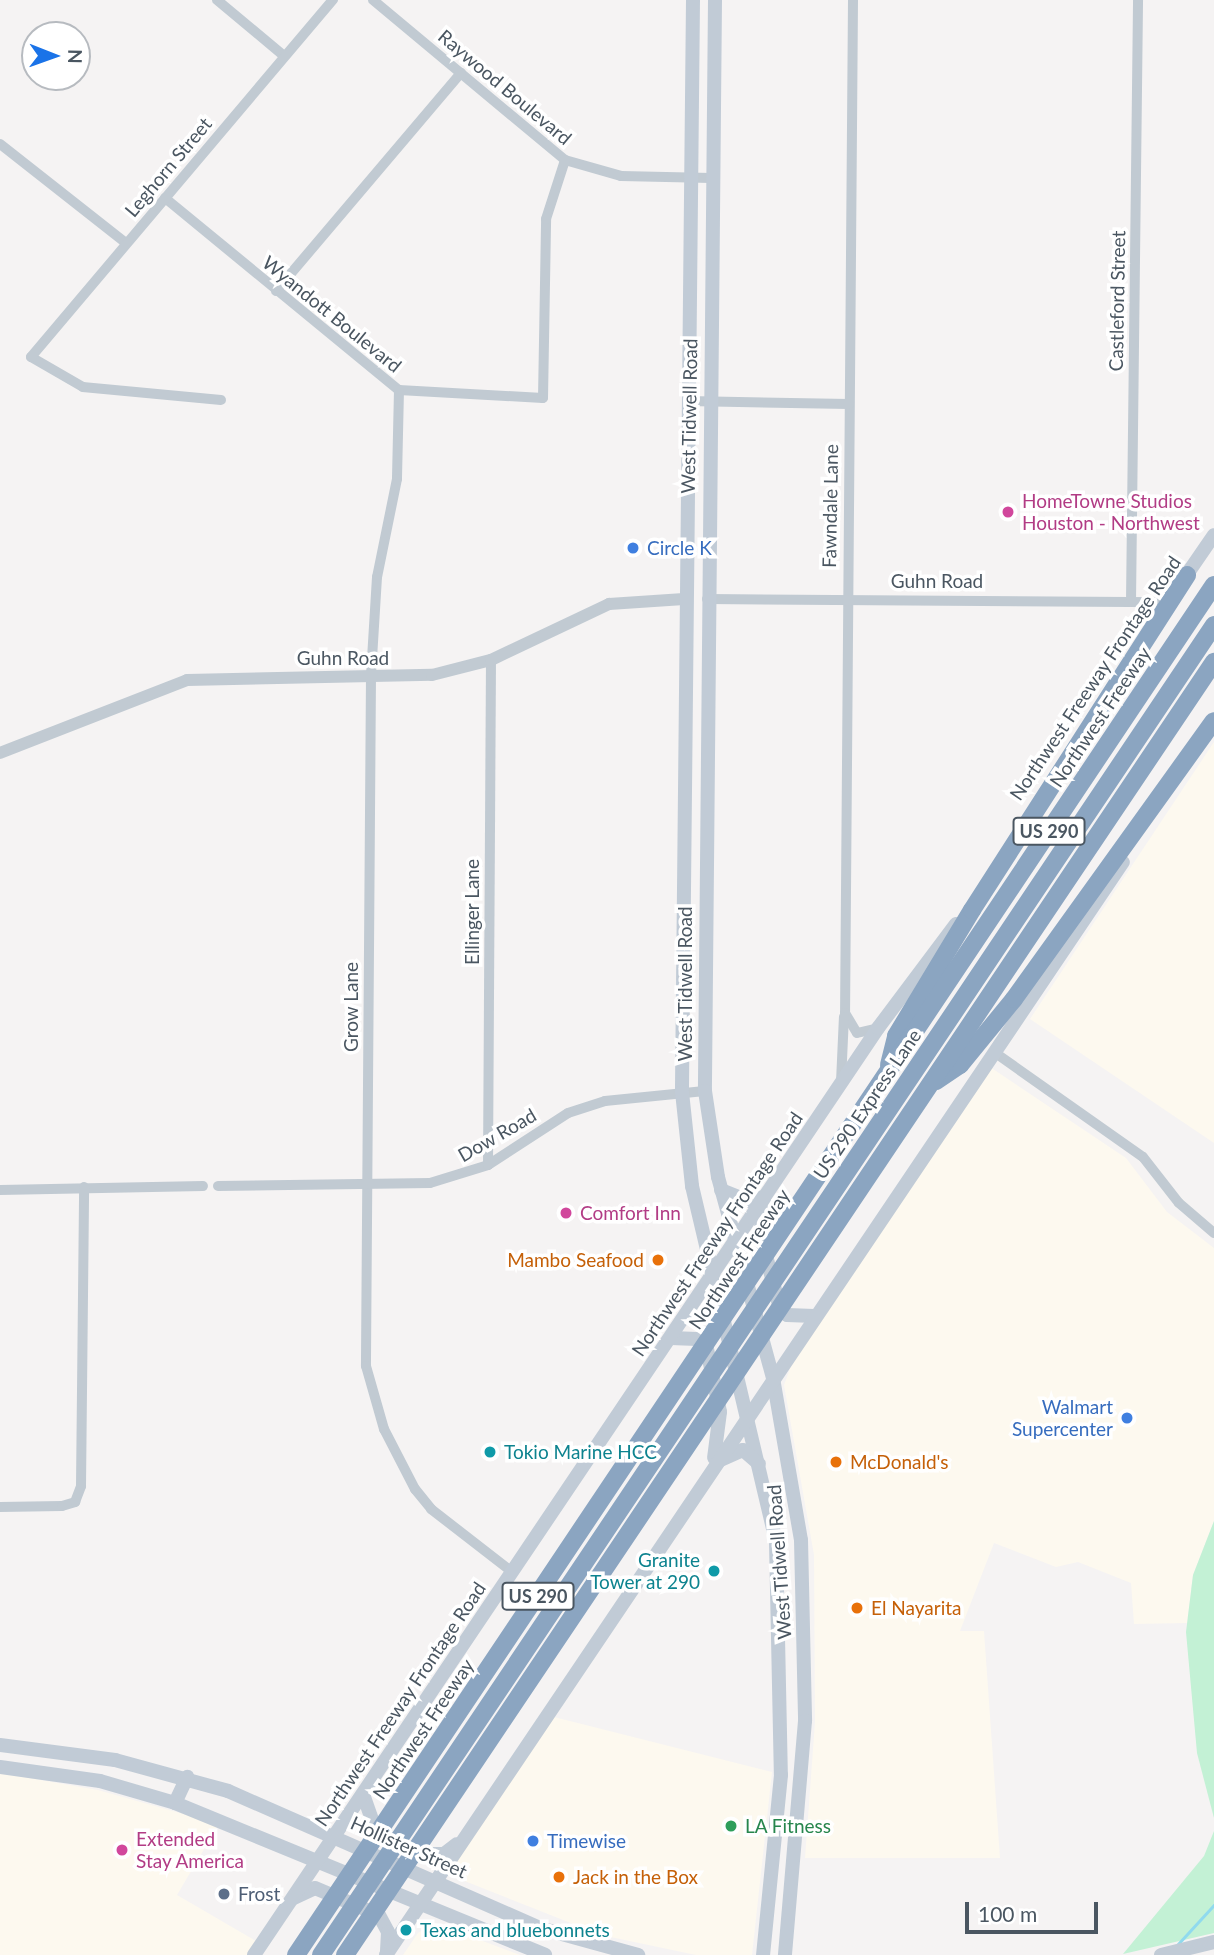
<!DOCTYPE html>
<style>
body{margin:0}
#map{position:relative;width:1214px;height:1955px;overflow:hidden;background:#f5f3f3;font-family:Lato,sans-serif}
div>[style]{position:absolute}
.commercial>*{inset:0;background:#fdf9ef}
.green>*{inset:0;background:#c3f1d5}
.stream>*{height:2.5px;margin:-1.25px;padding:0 1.25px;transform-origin:1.25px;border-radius:1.25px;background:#90daee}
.minor>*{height:10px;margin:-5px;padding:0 5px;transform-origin:5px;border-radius:5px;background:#c1cad2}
.tertiary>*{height:12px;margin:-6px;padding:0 6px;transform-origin:6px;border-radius:6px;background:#c1cad2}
.secondary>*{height:14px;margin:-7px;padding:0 7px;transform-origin:7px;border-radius:7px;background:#c1cbd6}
.motorway>*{height:18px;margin:-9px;padding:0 9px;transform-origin:9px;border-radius:9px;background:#8ba5c1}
.dots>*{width:19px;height:19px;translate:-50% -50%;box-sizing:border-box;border:4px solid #fff;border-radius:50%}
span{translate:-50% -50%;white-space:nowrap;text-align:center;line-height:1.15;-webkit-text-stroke:7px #fff;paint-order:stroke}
.shield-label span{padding:2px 5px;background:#fff;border:2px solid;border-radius:5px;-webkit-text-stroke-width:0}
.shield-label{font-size:18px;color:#4a5661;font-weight:700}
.street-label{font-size:19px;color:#4a5661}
.hotel-label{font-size:19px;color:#b23c85}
.left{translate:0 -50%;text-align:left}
.shop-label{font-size:19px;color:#366cbe}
.right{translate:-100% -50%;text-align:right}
.food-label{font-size:19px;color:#c56008}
.culture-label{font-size:19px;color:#0d838f}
.leisure-label{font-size:19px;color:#27864d}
.service-label{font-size:19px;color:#4e5e75}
.north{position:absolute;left:21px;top:21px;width:70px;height:70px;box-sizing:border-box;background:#fff;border:2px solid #b7bbc0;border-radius:50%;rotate:91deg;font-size:19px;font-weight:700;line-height:28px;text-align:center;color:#4a5661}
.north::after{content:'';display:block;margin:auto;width:24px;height:32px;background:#1a73e8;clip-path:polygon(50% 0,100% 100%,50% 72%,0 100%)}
.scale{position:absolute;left:965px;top:1902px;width:133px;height:32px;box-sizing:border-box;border:4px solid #4a5661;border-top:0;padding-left:9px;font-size:21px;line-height:24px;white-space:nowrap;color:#4a5661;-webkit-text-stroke:5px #fff;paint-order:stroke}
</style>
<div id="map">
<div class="commercial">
<i style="clip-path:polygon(1214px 742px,1214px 1143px,1030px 1019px)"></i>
<i style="clip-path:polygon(990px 1067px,1126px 1158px,1167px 1212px,1214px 1248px,1214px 1521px,1193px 1575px,1187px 1623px,1134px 1624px,1131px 1583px,1078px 1562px,1056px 1567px,994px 1543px,960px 1631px,984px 1631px,1000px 1858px,805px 1858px,815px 1722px,814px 1555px,784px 1385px,791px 1366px)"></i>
<i style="clip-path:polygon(554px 1717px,772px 1772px,752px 1955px,696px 1955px,601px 1935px,457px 1878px,455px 1862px)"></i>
<i style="clip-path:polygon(0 1773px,98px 1790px,219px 1824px,177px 1895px,256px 1941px,250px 1955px,0 1955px)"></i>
<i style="clip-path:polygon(435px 1923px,520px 1955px,403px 1955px,418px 1933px)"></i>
</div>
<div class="green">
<i style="clip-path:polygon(1214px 1521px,1214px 1818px,1197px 1753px,1186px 1632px,1193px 1575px)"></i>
<i style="clip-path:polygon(1214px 1831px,1214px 1933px,1123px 1954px,1204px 1856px)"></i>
</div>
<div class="stream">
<i style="left:1178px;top:1944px;width:53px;rotate:-47.3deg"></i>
</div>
<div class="minor">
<i style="left:217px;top:0;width:86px;rotate:39.8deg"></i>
<i style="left:373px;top:0;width:250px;rotate:39.8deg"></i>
<i style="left:565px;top:160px;width:58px;rotate:15.9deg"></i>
<i style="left:621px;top:176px;width:90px;rotate:1.3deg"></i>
<i style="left:853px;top:0;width:1013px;rotate:90.45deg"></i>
<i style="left:845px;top:1013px;width:23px;rotate:59deg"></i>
<i style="left:857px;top:1033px;width:22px;rotate:-13deg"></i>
<i style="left:0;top:144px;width:160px;rotate:38.2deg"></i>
<i style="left:165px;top:198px;width:303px;rotate:39.4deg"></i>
<i style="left:399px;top:390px;width:144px;rotate:3.2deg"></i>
<i style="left:543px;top:398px;width:179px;rotate:-89deg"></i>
<i style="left:546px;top:219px;width:62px;rotate:-72.1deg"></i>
<i style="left:276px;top:291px;width:286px;rotate:-49.7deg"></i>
<i style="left:399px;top:390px;width:89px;rotate:91.3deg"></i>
<i style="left:397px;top:479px;width:100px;rotate:101.5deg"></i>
<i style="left:377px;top:577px;width:99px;rotate:93.5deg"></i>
<i style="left:371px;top:676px;width:690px;rotate:90.42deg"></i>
<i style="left:366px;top:1366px;width:66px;rotate:74.1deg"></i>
<i style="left:384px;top:1429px;width:68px;rotate:62.7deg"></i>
<i style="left:415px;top:1489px;width:26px;rotate:51deg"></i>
<i style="left:431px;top:1509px;width:101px;rotate:37.8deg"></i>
<i style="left:221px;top:400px;width:139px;rotate:-174.6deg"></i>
<i style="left:83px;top:387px;width:60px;rotate:-150deg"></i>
<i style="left:31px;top:357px;width:468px;rotate:-49.8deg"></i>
<i style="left:687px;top:401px;width:162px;rotate:1.1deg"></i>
<i style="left:707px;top:599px;width:460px;rotate:0.4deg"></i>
<i style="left:1131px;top:602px;width:602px;rotate:-89.33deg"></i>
<i style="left:994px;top:1052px;width:182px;rotate:35.2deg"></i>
<i style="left:1143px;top:1157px;width:58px;rotate:52deg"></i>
<i style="left:1179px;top:1203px;width:46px;rotate:40.6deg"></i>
<i style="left:841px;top:1082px;width:65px;rotate:-87.4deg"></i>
<i style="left:488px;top:1165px;width:505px;rotate:-89.66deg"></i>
<i style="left:218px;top:1186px;width:212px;rotate:-0.8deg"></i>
<i style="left:430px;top:1183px;width:61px;rotate:-17.2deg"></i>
<i style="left:488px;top:1165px;width:95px;rotate:-33deg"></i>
<i style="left:568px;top:1113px;width:39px;rotate:-18deg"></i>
<i style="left:605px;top:1101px;width:100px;rotate:-5.7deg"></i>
<i style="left:0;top:1190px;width:203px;rotate:-1.1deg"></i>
<i style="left:0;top:1507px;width:62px;rotate:-0.9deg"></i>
<i style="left:62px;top:1506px;width:14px;rotate:-17deg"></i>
<i style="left:75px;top:1502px;width:17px;rotate:-69deg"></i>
<i style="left:81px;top:1486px;width:299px;rotate:-89.4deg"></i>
</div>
<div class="tertiary">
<i style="left:0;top:753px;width:201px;rotate:-21.3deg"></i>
<i style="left:187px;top:680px;width:245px;rotate:-1.2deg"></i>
<i style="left:432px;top:675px;width:61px;rotate:-14.3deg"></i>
<i style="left:491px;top:660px;width:131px;rotate:-25.4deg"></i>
<i style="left:609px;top:604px;width:75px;rotate:-3.8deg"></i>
</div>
<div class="secondary">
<i style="left:693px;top:0;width:1092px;rotate:90.58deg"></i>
<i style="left:682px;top:1092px;width:95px;rotate:83.9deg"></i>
<i style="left:692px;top:1186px;width:366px;rotate:76.7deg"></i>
<i style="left:776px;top:1542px;width:233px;rotate:88.8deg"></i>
<i style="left:781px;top:1775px;width:181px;rotate:95.7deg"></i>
<i style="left:715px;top:0;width:1091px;rotate:90.53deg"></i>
<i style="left:705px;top:1091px;width:87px;rotate:81.4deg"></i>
<i style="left:718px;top:1177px;width:208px;rotate:74.7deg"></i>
<i style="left:773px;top:1378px;width:164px;rotate:80.2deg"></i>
<i style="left:801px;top:1540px;width:181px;rotate:88.7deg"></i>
<i style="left:805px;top:1721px;width:235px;rotate:94.9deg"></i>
<i style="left:1181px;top:583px;width:58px;rotate:-55.5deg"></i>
<i style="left:721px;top:1190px;width:29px;rotate:22deg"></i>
<i style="left:748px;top:1201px;width:16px;rotate:-14deg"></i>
<i style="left:764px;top:1202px;width:31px;rotate:97deg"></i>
<i style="left:760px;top:1233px;width:74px;rotate:75.2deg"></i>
<i style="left:779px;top:1305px;width:13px;rotate:51deg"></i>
<i style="left:787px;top:1315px;width:27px;rotate:2deg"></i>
<i style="left:671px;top:1338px;width:26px;rotate:2deg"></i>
<i style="left:697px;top:1339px;width:14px;rotate:45deg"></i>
<i style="left:707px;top:1349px;width:64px;rotate:78.3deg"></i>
<i style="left:720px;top:1412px;width:46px;rotate:97.4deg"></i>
<i style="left:718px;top:1461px;width:27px;rotate:-24deg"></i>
<i style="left:743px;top:1450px;width:21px;rotate:41deg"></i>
<i style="left:0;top:1745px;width:116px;rotate:7.4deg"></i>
<i style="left:115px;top:1760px;width:117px;rotate:15.3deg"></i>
<i style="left:228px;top:1791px;width:341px;rotate:23.7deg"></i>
<i style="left:540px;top:1928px;width:102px;rotate:15.4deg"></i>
<i style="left:0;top:1767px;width:101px;rotate:8deg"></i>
<i style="left:100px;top:1781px;width:78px;rotate:16.3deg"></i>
<i style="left:175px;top:1803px;width:400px;rotate:22.3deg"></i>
<i style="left:363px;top:1794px;width:42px;rotate:70.7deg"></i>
<i style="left:377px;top:1834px;width:47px;rotate:24.9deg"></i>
<i style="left:420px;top:1854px;width:24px"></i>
<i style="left:444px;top:1854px;width:16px;rotate:-38deg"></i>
<i style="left:175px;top:1803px;width:29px;rotate:-65deg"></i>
<i style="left:294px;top:1898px;width:23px;rotate:-25deg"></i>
<i style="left:315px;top:1888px;width:69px;rotate:22.9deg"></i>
<i style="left:379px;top:1915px;width:19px;rotate:62deg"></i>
<i style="left:388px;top:1932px;width:21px;rotate:93deg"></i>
<i style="left:254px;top:1955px;width:1117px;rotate:-56.05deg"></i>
<i style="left:878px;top:1028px;width:130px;rotate:-53.1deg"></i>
<i style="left:386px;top:1955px;width:1318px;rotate:-56.01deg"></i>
<i style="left:1161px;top:1955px;width:55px;rotate:-13.8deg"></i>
</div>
<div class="motorway">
<i style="left:889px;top:1065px;width:30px;rotate:-76deg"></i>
<i style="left:896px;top:1036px;width:147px;rotate:-58.9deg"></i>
<i style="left:972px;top:910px;width:398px;rotate:-57.3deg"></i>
<i style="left:936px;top:1081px;width:29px;rotate:-34deg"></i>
<i style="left:960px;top:1065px;width:85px;rotate:-50.7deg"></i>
<i style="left:1014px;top:999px;width:342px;rotate:-54.3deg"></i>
<i style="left:296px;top:1955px;width:1649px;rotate:-56.18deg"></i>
<i style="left:321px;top:1955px;width:1602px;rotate:-56.12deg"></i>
<i style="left:345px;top:1955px;width:1558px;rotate:-56.1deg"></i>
</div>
<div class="dots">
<i style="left:1008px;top:512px;background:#d1479c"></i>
<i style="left:633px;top:548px;background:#3f7fe0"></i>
<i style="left:566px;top:1213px;background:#d1479c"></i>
<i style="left:658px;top:1260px;background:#e8710a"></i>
<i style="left:1127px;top:1418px;background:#3f7fe0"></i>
<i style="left:490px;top:1452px;background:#0f9aa8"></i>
<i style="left:836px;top:1462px;background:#e8710a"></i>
<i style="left:714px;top:1571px;background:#0f9aa8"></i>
<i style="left:857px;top:1608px;background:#e8710a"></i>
<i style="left:731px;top:1826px;background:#2e9e5b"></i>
<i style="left:533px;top:1841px;background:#3f7fe0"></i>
<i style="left:122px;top:1850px;background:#d1479c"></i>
<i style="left:559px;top:1877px;background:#e8710a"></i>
<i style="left:224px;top:1894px;background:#5c6f8a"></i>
<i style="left:406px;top:1930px;background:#0f9aa8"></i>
</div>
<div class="shield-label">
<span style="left:1049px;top:831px">US 290</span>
<span style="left:538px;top:1596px">US 290</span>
</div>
<div class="street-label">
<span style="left:505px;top:87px;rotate:40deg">Raywood Boulevard</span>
<span style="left:168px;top:167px;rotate:-50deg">Leghorn Street</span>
<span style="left:1117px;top:301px;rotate:-89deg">Castleford Street</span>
<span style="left:332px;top:314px;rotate:39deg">Wyandott Boulevard</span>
<span style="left:689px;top:416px;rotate:-89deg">West Tidwell Road</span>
<span style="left:830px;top:506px;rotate:-89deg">Fawndale Lane</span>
<span style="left:937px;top:581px">Guhn Road</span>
<span style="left:343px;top:658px">Guhn Road</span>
<span style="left:1095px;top:678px;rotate:-56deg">Northwest Freeway Frontage Road</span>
<span style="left:1100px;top:717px;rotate:-56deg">Northwest Freeway</span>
<span style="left:472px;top:912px;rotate:-90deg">Ellinger Lane</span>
<span style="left:685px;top:984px;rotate:-90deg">West Tidwell Road</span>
<span style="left:351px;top:1007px;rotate:-90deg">Grow Lane</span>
<span style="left:867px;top:1104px;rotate:-56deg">US 290 Express Lane</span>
<span style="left:497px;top:1135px;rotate:-30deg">Dow Road</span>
<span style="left:717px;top:1234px;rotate:-56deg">Northwest Freeway Frontage Road</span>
<span style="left:739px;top:1259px;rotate:-56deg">Northwest Freeway</span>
<span style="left:779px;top:1562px;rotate:-94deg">West Tidwell Road</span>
<span style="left:400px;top:1704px;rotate:-56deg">Northwest Freeway Frontage Road</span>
<span style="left:423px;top:1729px;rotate:-56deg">Northwest Freeway</span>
<span style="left:409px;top:1847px;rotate:24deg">Hollister Street</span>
</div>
<div class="hotel-label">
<span class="left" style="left:1022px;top:512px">HomeTowne Studios<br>Houston - Northwest</span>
<span class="left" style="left:580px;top:1213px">Comfort Inn</span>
<span class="left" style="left:136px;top:1850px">Extended<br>Stay America</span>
</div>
<div class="shop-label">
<span class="left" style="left:647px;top:548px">Circle K</span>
<span class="right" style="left:1113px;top:1418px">Walmart<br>Supercenter</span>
<span class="left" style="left:547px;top:1841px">Timewise</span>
</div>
<div class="food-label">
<span class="right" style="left:644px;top:1260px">Mambo Seafood</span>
<span class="left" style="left:850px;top:1462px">McDonald's</span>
<span class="left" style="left:871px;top:1608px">El Nayarita</span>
<span class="left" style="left:573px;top:1877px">Jack in the Box</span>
</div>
<div class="culture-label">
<span class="left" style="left:504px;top:1452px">Tokio Marine HCC</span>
<span class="right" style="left:700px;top:1571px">Granite<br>Tower at 290</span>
<span class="left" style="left:420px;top:1930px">Texas and bluebonnets</span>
</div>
<div class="leisure-label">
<span class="left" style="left:745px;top:1826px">LA Fitness</span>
</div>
<div class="service-label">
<span class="left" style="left:238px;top:1894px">Frost</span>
</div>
<div class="north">N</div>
<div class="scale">100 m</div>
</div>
